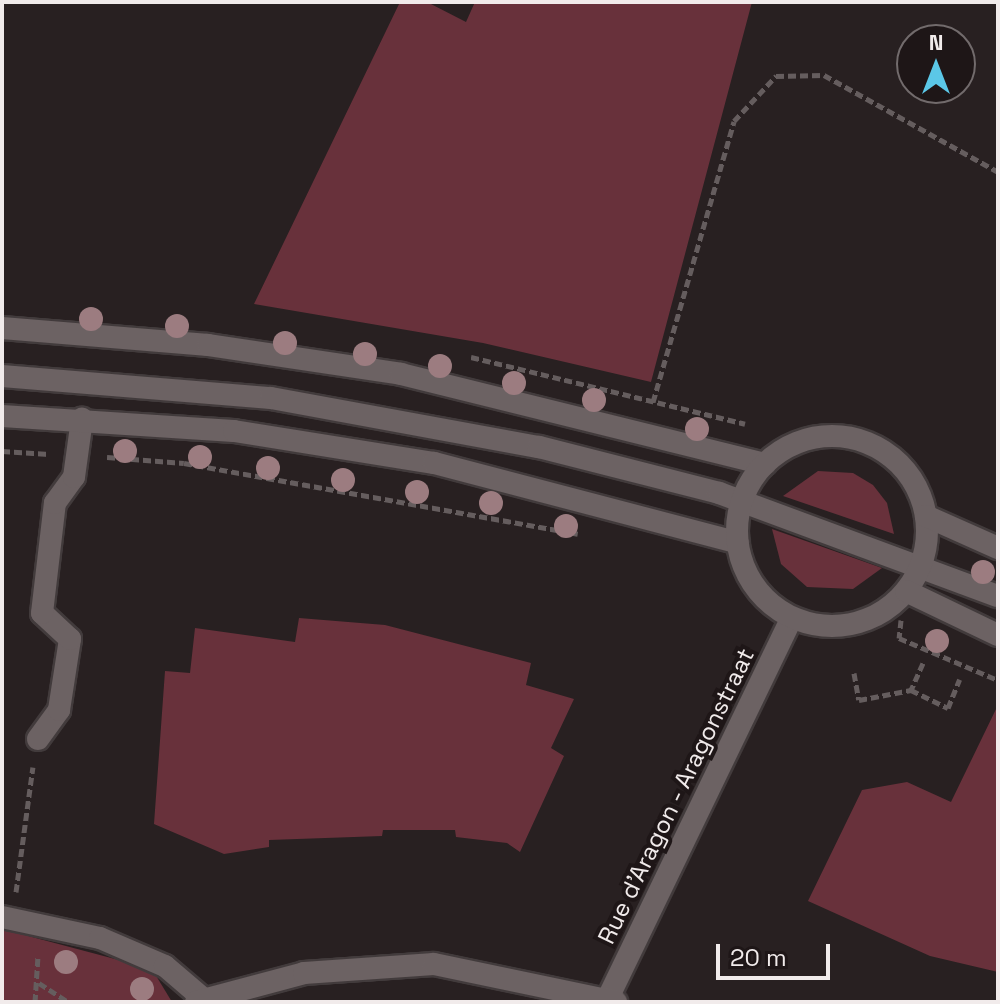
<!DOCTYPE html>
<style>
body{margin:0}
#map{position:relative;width:1000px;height:1004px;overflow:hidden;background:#282021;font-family:"Space Grotesk",sans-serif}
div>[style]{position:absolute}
.green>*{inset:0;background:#68313b}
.path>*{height:5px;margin-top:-2.5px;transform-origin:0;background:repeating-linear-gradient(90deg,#655d5e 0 8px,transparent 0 12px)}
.roads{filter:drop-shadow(2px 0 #423b3c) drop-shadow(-2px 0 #423b3c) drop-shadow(0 2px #423b3c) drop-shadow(0 -2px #423b3c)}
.service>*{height:22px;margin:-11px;padding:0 11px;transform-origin:11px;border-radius:11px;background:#6c6263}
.minor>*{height:22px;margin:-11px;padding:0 11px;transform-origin:11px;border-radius:11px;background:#6c6263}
.secondary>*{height:22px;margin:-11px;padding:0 11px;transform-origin:11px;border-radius:11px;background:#6c6263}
.secondary>.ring{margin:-11px;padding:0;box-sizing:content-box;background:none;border:22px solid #6c6263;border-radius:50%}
.trees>*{width:24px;height:24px;margin:-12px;border-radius:50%;background:#9c7c80}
span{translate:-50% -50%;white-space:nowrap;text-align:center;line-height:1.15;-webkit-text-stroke:8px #1e1617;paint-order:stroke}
.street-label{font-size:24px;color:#f1ebeb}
.frame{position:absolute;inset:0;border:4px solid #f1ebeb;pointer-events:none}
.north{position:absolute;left:896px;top:24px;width:80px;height:80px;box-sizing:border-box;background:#1e1617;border:2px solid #726b6c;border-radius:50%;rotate:0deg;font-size:22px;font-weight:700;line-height:32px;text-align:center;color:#f1ebeb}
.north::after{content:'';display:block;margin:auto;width:28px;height:36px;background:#5bc7e7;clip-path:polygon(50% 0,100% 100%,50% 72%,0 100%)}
.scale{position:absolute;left:716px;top:944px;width:114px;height:36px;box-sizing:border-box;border:4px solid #f1ebeb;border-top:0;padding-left:10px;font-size:24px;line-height:28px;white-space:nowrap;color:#f1ebeb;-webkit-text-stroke:6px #1e1617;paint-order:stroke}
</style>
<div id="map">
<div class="green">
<i style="clip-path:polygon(400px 2px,427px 2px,466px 22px,475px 2px,752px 2px,651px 382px,483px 343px,254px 304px)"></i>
<i style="clip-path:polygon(818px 471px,853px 473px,873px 485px,887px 503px,894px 534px,783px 496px)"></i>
<i style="clip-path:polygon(772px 529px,882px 568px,853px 589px,807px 587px,781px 564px)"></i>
<i style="clip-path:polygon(299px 618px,385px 625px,531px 663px,526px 685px,574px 699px,551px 748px,564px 756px,520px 852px,507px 843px,456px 837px,455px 830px,383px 830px,382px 836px,269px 840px,269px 847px,224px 854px,154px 824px,165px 671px,190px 673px,195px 628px,295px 642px)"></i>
<i style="clip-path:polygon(998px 705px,998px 972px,930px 956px,808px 901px,862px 790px,907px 782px,951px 802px)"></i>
<i style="clip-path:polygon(2px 929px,130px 963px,155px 974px,172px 1002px,2px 1002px)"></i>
</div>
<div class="path">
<i style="left:471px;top:357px;width:282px;rotate:13.7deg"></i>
<i style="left:653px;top:402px;width:292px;rotate:-73.9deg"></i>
<i style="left:734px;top:121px;width:62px;rotate:-47deg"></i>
<i style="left:776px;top:76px;width:48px;rotate:-1.2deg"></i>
<i style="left:824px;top:75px;width:199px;rotate:29.1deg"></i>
<i style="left:2px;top:451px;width:47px;rotate:3.7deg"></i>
<i style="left:107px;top:457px;width:77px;rotate:4.5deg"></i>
<i style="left:184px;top:463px;width:400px;rotate:10.2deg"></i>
<i style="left:901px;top:620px;width:18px;rotate:96deg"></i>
<i style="left:899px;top:638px;width:108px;rotate:23deg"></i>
<i style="left:923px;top:663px;width:30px;rotate:114deg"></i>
<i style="left:911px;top:690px;width:41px;rotate:25.9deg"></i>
<i style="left:948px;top:708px;width:31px;rotate:-68deg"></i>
<i style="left:854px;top:673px;width:27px;rotate:80deg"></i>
<i style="left:859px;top:700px;width:53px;rotate:-10.9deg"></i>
<i style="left:16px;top:892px;width:126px;rotate:-82.3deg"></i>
<i style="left:39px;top:983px;width:35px;rotate:33deg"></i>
<i style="left:35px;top:1002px;width:46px;rotate:-86.3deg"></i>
</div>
<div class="roads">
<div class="service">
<i style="left:2px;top:376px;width:270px;rotate:4.7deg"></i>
<i style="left:271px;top:398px;width:272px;rotate:10.4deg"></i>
<i style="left:539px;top:447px;width:186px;rotate:14.3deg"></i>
<i style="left:719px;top:493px;width:297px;rotate:20.3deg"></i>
<i style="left:38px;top:739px;width:36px;rotate:-54deg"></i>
<i style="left:59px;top:710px;width:72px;rotate:-81.2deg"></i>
<i style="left:70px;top:639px;width:38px;rotate:-137deg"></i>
<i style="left:42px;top:613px;width:111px;rotate:-83.3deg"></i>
<i style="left:55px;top:503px;width:32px;rotate:-54deg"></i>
<i style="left:74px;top:477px;width:59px;rotate:-82.1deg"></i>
</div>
<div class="minor">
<i style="left:2px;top:917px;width:100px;rotate:12.1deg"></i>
<i style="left:100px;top:938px;width:71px;rotate:23.3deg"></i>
<i style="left:165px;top:966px;width:46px;rotate:40.6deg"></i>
<i style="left:608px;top:998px;width:422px;rotate:-64.2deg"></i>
<i style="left:196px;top:1002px;width:112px;rotate:-15deg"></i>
<i style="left:304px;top:973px;width:130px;rotate:-4deg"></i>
<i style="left:434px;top:964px;width:186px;rotate:11.8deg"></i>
</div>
<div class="secondary">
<i style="left:2px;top:328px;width:207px;rotate:4.7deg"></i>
<i style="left:208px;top:345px;width:195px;rotate:8.5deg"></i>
<i style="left:401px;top:374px;width:375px;rotate:13.9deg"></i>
<i style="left:2px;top:416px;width:232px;rotate:3.7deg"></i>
<i style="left:234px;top:431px;width:203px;rotate:9.1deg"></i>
<i style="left:434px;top:463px;width:314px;rotate:14.7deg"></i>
<i class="ring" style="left:737px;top:436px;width:168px;height:168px"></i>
<i style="left:926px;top:516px;width:79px;rotate:24deg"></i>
<i style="left:906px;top:591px;width:102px;rotate:25.6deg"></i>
</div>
</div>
<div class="trees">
<i style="left:91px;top:319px"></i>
<i style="left:177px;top:326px"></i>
<i style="left:285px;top:343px"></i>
<i style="left:365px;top:354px"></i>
<i style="left:440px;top:366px"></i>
<i style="left:514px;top:383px"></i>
<i style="left:594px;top:400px"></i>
<i style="left:697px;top:429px"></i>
<i style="left:125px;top:451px"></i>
<i style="left:200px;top:457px"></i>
<i style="left:268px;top:468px"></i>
<i style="left:343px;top:480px"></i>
<i style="left:417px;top:492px"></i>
<i style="left:491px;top:503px"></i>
<i style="left:566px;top:526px"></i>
<i style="left:983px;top:572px"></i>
<i style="left:937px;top:641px"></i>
<i style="left:66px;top:962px"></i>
<i style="left:142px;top:989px"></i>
</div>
<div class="street-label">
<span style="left:676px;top:796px;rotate:-64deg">Rue d'Aragon - Aragonstraat</span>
</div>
<div class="frame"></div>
<div class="north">N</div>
<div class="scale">20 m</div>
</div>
